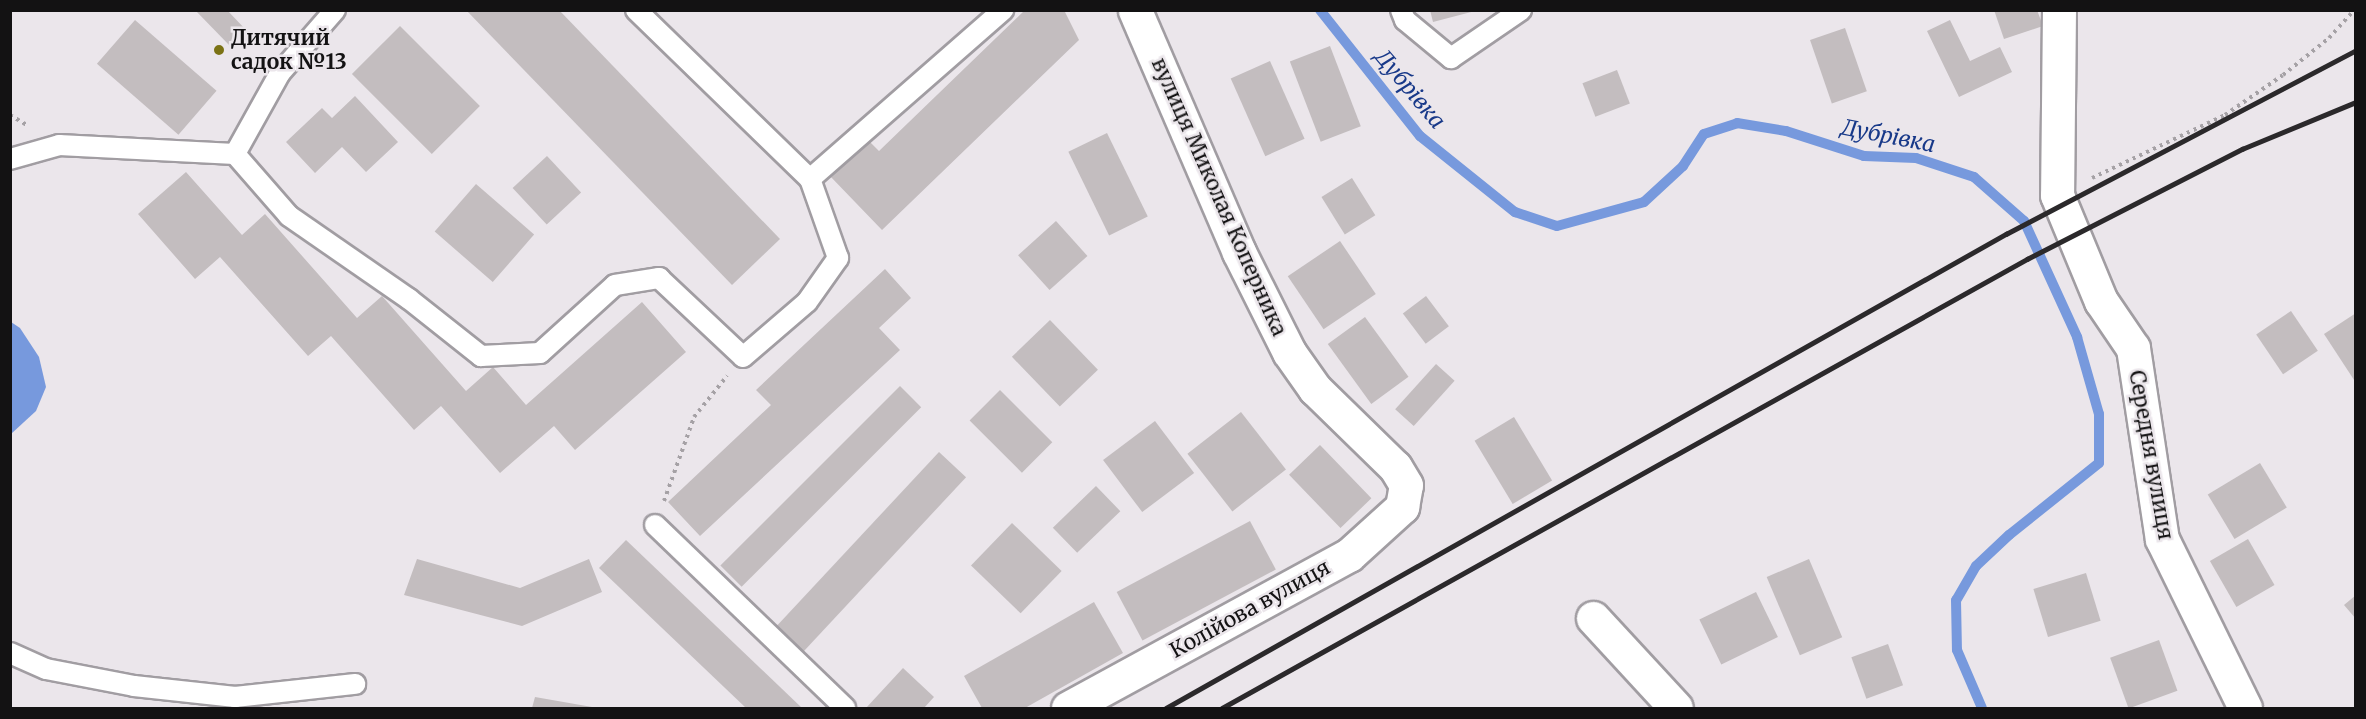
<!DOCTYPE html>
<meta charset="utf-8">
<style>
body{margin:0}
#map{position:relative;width:2366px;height:719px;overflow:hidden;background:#ebe6eb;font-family:Merriweather,serif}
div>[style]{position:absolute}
.water>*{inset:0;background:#79d}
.stream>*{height:10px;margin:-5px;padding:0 5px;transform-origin:5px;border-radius:5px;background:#79d}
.building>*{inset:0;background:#c3bdbf;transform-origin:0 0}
.path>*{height:4px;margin-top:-2px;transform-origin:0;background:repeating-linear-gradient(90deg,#a5a1a5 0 3px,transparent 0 7.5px)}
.roads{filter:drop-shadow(2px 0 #a19da2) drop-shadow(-2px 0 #a19da2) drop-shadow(0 2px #a19da2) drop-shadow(0 -2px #a19da2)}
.lane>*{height:20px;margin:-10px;padding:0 10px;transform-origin:10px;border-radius:10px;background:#fff}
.street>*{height:33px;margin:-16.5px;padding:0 16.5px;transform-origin:16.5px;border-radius:16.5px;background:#fff}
.rail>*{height:4.5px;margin:-2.25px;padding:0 2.25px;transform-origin:2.25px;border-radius:2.25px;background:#2b292b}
.dots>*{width:16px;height:16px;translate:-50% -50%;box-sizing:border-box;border:3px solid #ebe6eb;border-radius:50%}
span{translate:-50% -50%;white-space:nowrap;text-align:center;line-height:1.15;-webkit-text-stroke:5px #ebe6eb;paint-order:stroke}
.poi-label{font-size:21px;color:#131213;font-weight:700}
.left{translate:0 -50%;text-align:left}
.street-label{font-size:21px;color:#131213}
.water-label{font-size:22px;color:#183989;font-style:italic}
.frame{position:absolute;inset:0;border:12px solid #131213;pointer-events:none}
</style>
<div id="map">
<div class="water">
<i style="clip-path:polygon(11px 322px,20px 328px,39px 357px,46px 387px,36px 411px,11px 434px)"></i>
</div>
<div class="stream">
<i style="left:1320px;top:10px;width:161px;rotate:51.6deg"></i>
<i style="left:1420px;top:136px;width:122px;rotate:38.7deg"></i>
<i style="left:1515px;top:212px;width:44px;rotate:18.4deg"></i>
<i style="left:1557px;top:226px;width:90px;rotate:-15.4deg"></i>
<i style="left:1644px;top:202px;width:53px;rotate:-42.7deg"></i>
<i style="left:1683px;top:166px;width:38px;rotate:-57deg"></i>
<i style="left:1704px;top:134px;width:35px;rotate:-18deg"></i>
<i style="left:1737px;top:123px;width:50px;rotate:9.3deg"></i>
<i style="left:1786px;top:131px;width:82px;rotate:17.8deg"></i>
<i style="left:1864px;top:156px;width:52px;rotate:2.2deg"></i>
<i style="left:1916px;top:158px;width:61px;rotate:18.1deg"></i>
<i style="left:1974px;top:177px;width:67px;rotate:41.3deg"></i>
<i style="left:2024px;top:221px;width:128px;rotate:65.4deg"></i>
<i style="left:2077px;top:337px;width:80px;rotate:74.1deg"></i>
<i style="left:2099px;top:414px;width:49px;rotate:90deg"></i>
<i style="left:2099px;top:463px;width:115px;rotate:141.3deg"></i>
<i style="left:2009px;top:535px;width:45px;rotate:136.8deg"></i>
<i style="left:1976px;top:566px;width:39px;rotate:120deg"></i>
<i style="left:1956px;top:600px;width:50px;rotate:88.9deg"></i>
<i style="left:1957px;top:650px;width:63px;rotate:66.7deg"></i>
</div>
<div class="building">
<i style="clip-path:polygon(195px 10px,227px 10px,246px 30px,230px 46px)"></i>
<i style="clip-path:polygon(466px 10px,559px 10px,780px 239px,732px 285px)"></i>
<i style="clip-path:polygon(1025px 10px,1064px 10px,1079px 40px,882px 230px,829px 175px,867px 139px,879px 151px)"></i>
<i style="clip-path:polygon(1430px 10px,1475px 10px,1475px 11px,1433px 22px)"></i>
<i style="clip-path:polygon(1994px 10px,2037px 10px,2043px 26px,2004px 39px)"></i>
<i style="left:135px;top:20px;width:108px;height:58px;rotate:41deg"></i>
<i style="clip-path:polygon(1950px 20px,1970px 61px,2000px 47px,2012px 72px,1959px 97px,1927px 31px)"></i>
<i style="left:400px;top:26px;width:113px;height:68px;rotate:45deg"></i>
<i style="left:1845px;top:28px;width:67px;height:37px;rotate:71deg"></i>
<i style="left:1330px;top:46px;width:86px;height:43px;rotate:69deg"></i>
<i style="left:1270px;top:61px;width:85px;height:43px;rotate:66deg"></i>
<i style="left:1617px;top:70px;width:36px;height:37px;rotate:69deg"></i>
<i style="clip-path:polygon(355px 96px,398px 142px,366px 172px,342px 147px,315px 173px,286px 142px,322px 108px,332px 118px)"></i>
<i style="left:1107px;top:133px;width:93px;height:43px;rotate:64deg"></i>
<i style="left:547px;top:156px;width:50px;height:47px;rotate:47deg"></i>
<i style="clip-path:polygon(186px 172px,242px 235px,265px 214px,357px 318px,382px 296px,466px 391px,493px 367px,526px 405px,642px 302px,686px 352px,575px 450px,554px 426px,500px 473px,441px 406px,414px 430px,331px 336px,308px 356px,220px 257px,195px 279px,138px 214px)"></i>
<i style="left:1352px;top:178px;width:44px;height:36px;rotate:58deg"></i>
<i style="left:476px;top:184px;width:77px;height:63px;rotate:41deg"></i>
<i style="left:1056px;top:221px;width:47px;height:51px;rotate:48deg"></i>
<i style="left:1340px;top:241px;width:64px;height:63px;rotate:56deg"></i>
<i style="clip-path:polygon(885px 269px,911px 298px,879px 328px,900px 350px,700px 536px,668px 502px,771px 405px,756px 390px)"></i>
<i style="left:1426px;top:296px;width:38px;height:29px;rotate:53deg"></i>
<i style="left:2291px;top:311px;width:48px;height:42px;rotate:56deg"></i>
<i style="clip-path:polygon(2356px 313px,2356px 383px,2324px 334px)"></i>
<i style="left:1365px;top:317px;width:74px;height:46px;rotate:54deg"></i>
<i style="left:1050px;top:320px;width:69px;height:53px;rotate:46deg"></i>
<i style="left:1436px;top:364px;width:25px;height:61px;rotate:42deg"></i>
<i style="left:900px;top:386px;width:30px;height:254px;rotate:45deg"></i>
<i style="left:1000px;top:390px;width:74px;height:43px;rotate:45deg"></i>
<i style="left:1241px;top:412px;width:73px;height:68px;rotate:52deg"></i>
<i style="left:1514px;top:417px;width:74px;height:46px;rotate:59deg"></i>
<i style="left:1155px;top:421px;width:65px;height:65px;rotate:53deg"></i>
<i style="left:1320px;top:445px;width:74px;height:43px;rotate:46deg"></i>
<i style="left:939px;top:452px;width:37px;height:240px;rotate:43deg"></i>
<i style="left:2260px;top:463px;width:52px;height:61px;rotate:59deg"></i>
<i style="left:1096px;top:486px;width:35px;height:60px;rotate:46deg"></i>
<i style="left:1250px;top:521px;width:55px;height:151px;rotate:62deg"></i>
<i style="left:1012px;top:523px;width:69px;height:59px;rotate:44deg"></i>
<i style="left:2248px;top:539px;width:53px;height:44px;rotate:60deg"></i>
<i style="clip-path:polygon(626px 540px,802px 708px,746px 708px,599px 568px)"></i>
<i style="clip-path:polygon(417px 559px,520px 588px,589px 559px,602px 592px,522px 626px,404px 595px)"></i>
<i style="left:1809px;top:559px;width:85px;height:46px;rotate:67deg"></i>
<i style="left:2086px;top:573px;width:50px;height:55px;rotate:73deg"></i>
<i style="left:1756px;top:592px;width:50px;height:63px;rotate:64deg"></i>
<i style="clip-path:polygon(2356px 595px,2356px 619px,2344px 605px)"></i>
<i style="clip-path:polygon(1094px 602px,1123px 653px,1025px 708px,982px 708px,964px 676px)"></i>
<i style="left:2159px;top:640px;width:54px;height:52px;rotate:70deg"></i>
<i style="left:1888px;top:644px;width:44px;height:39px;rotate:70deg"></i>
<i style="clip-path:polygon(903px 668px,934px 697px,924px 708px,866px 708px)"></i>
<i style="clip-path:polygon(535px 697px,592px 707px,592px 708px,532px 708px)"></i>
</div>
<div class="path">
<i style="left:10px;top:115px;width:21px;rotate:31deg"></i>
<i style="left:2092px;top:178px;width:147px;rotate:-25.3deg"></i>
<i style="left:2225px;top:115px;width:70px;rotate:-34.6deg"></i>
<i style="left:2283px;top:75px;width:59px;rotate:-38.8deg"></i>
<i style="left:2329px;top:38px;width:38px;rotate:-48deg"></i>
<i style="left:664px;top:501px;width:89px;rotate:-70.3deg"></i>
<i style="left:694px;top:417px;width:53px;rotate:-51.2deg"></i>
</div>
<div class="roads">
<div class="lane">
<i style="left:335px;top:10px;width:84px;rotate:131.1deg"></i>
<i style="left:280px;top:73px;width:93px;rotate:119.1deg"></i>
<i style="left:235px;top:154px;width:82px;rotate:48.9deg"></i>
<i style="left:289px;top:216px;width:146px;rotate:34.7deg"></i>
<i style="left:409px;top:299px;width:92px;rotate:38.4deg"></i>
<i style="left:481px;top:356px;width:59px;rotate:-2.9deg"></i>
<i style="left:540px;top:353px;width:101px;rotate:-42.2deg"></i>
<i style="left:615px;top:285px;width:45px;rotate:-9deg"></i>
<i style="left:659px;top:278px;width:115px;rotate:43.2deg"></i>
<i style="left:743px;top:357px;width:84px;rotate:-40.7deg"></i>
<i style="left:807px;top:302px;width:54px;rotate:-54.8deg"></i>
<i style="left:838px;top:258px;width:84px;rotate:-109.5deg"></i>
<i style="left:636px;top:10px;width:243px;rotate:44.2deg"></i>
<i style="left:810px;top:179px;width:257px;rotate:-41.2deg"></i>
<i style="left:1401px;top:10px;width:11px;rotate:68deg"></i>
<i style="left:1405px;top:20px;width:60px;rotate:39.6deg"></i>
<i style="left:1451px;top:58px;width:85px;rotate:-34.4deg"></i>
<i style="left:10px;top:159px;width:51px;rotate:-15.9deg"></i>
<i style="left:59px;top:145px;width:176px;rotate:2.9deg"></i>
<i style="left:655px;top:525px;width:264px;rotate:43.9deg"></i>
<i style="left:10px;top:653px;width:39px;rotate:24deg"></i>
<i style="left:46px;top:669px;width:90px;rotate:10.9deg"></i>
<i style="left:134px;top:686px;width:102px;rotate:6.2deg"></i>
<i style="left:235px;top:697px;width:121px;rotate:-6.2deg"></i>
</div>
<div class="street">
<i style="left:2059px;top:10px;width:185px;rotate:90.6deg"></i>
<i style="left:2057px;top:195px;width:115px;rotate:67.5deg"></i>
<i style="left:2101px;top:301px;width:57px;rotate:55.8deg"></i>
<i style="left:2133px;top:348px;width:193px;rotate:81.4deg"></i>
<i style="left:2162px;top:539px;width:188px;rotate:63.8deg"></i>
<i style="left:1593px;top:618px;width:122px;rotate:47.3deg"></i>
<i style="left:1068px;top:708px;width:320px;rotate:-28.6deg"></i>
<i style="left:1349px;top:555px;width:72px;rotate:-42.2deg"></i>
<i style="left:1402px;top:507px;width:22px;rotate:-80deg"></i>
<i style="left:1406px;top:485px;width:21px;rotate:-121deg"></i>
<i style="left:1395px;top:467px;width:112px;rotate:-135.7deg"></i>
<i style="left:1315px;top:389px;width:45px;rotate:-125.1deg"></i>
<i style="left:1289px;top:352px;width:112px;rotate:-116.6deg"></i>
<i style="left:1239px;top:252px;width:263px;rotate:-113.3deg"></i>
</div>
</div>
<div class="rail">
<i style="left:1166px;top:708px;width:965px;rotate:-29.44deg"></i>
<i style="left:2006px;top:234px;width:395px;rotate:-27.7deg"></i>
<i style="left:1222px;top:708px;width:922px;rotate:-29.15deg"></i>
<i style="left:2027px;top:259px;width:242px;rotate:-27.1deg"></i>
<i style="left:2242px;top:149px;width:123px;rotate:-22.4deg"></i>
</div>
<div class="dots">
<i style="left:219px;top:50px;background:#7b7214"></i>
</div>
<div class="poi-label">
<span class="left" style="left:231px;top:50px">Дитячий<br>садок №13</span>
</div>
<div class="street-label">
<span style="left:1219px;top:197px;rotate:66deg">вулиця Миколая Коперника</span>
<span style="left:2151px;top:455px;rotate:80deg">Середня вулиця</span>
<span style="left:1250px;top:609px;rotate:-29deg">Колійова вулиця</span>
</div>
<div class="water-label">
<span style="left:1410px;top:89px;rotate:50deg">Дубрівка</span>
<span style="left:1888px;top:136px;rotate:11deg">Дубрівка</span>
</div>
<div class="frame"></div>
</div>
